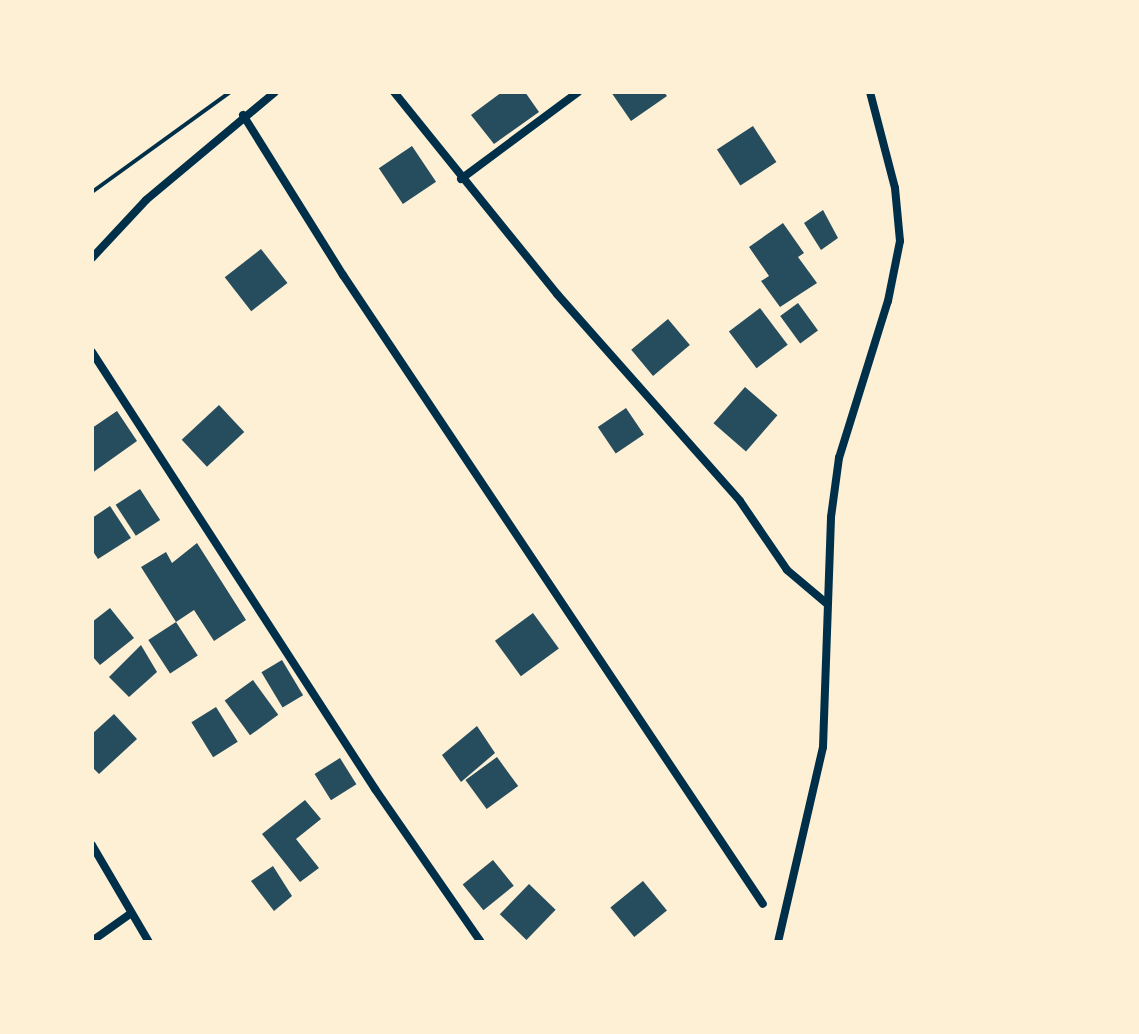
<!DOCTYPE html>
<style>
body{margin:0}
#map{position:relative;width:1139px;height:1034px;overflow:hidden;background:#fdf0d5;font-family:Roboto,sans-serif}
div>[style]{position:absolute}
.building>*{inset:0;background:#264d5e;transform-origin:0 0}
.path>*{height:4px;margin:-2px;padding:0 2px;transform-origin:2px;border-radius:2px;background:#003049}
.minor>*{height:8px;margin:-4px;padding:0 4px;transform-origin:4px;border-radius:4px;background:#003049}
span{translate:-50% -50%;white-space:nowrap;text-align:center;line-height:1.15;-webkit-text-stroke:6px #fdf0d5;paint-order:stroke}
.frame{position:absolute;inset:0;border:94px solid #fdf0d5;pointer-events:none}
</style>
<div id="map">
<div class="building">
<i style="clip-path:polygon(502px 92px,525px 92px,539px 112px,494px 144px,471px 115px)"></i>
<i style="clip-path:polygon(611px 92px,664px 92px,667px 96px,631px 121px)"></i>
<i style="left:753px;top:126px;width:43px;height:43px;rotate:57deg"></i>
<i style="left:412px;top:146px;width:43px;height:40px;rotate:56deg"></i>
<i style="clip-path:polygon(823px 210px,838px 238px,821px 250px,804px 223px)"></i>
<i style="clip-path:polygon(783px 223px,804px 253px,798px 257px,817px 283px,780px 307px,761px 281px,769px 276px,749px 247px)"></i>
<i style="left:261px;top:249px;width:43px;height:46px;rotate:52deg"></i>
<i style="left:798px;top:303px;width:34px;height:22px;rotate:54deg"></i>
<i style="left:760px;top:308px;width:46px;height:39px;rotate:53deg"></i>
<i style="left:668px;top:319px;width:34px;height:48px;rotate:50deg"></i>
<i style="left:745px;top:387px;width:43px;height:48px;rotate:41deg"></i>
<i style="left:219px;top:405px;width:37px;height:51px;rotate:47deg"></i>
<i style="left:626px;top:408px;width:32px;height:34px;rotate:56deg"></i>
<i style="clip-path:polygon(117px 411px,137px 441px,92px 473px,92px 428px)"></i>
<i style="left:140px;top:489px;width:37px;height:29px;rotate:57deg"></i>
<i style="clip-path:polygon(110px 506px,131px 538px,98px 559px,92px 550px,92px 518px)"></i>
<i style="clip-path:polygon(197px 543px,246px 620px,214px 641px,194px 610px,176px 622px,141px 567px,166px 552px,172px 563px)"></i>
<i style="clip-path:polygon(110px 608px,134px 638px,100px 665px,92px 656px,92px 622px)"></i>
<i style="left:533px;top:613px;width:44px;height:47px;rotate:54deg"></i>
<i style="left:176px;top:622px;width:40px;height:33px;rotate:57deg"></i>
<i style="clip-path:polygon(141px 645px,157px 672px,129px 697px,109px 677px)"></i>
<i style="left:282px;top:660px;width:41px;height:24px;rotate:59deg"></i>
<i style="left:253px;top:680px;width:43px;height:35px;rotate:54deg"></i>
<i style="left:216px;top:707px;width:41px;height:29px;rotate:58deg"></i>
<i style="clip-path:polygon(114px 714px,137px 739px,99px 774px,92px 767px,92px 734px)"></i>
<i style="clip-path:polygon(477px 726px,495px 753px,461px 782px,442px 755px)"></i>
<i style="left:497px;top:757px;width:36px;height:39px;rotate:54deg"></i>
<i style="left:340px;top:758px;width:31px;height:30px;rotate:58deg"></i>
<i style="clip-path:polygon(305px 800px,321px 819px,296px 839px,319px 868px,300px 882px,262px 834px)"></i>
<i style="left:493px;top:860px;width:33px;height:39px;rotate:51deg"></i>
<i style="clip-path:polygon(273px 866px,292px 896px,274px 911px,251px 881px)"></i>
<i style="left:643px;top:881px;width:38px;height:42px;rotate:51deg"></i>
<i style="left:529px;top:884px;width:37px;height:42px;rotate:44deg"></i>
</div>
<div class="path">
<i style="left:92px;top:192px;width:170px;rotate:-35.9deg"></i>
</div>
<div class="minor">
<i style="left:394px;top:92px;width:260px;rotate:51.1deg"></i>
<i style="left:557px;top:294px;width:276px;rotate:48.5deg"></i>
<i style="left:740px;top:501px;width:83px;rotate:55.7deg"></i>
<i style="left:787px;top:570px;width:51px;rotate:40.2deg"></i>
<i style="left:243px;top:115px;width:189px;rotate:58deg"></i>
<i style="left:343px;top:275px;width:756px;rotate:56.27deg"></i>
<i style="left:461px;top:179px;width:146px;rotate:-36.6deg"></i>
<i style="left:92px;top:258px;width:79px;rotate:-47deg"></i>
<i style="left:146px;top:200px;width:168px;rotate:-39.9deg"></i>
<i style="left:92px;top:352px;width:521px;rotate:57.07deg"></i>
<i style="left:375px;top:789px;width:186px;rotate:55.3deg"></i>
<i style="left:92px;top:845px;width:113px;rotate:59.6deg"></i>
<i style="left:92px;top:941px;width:47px;rotate:-35.4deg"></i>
<i style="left:778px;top:942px;width:200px;rotate:-77deg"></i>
<i style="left:823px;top:747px;width:230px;rotate:-88deg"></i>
<i style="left:831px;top:517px;width:60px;rotate:-82.3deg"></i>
<i style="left:839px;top:458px;width:164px;rotate:-72.7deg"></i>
<i style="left:888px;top:301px;width:61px;rotate:-78.7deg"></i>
<i style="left:900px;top:241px;width:53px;rotate:-95.4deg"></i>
<i style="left:895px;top:188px;width:99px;rotate:-104.6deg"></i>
</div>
<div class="frame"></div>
</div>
